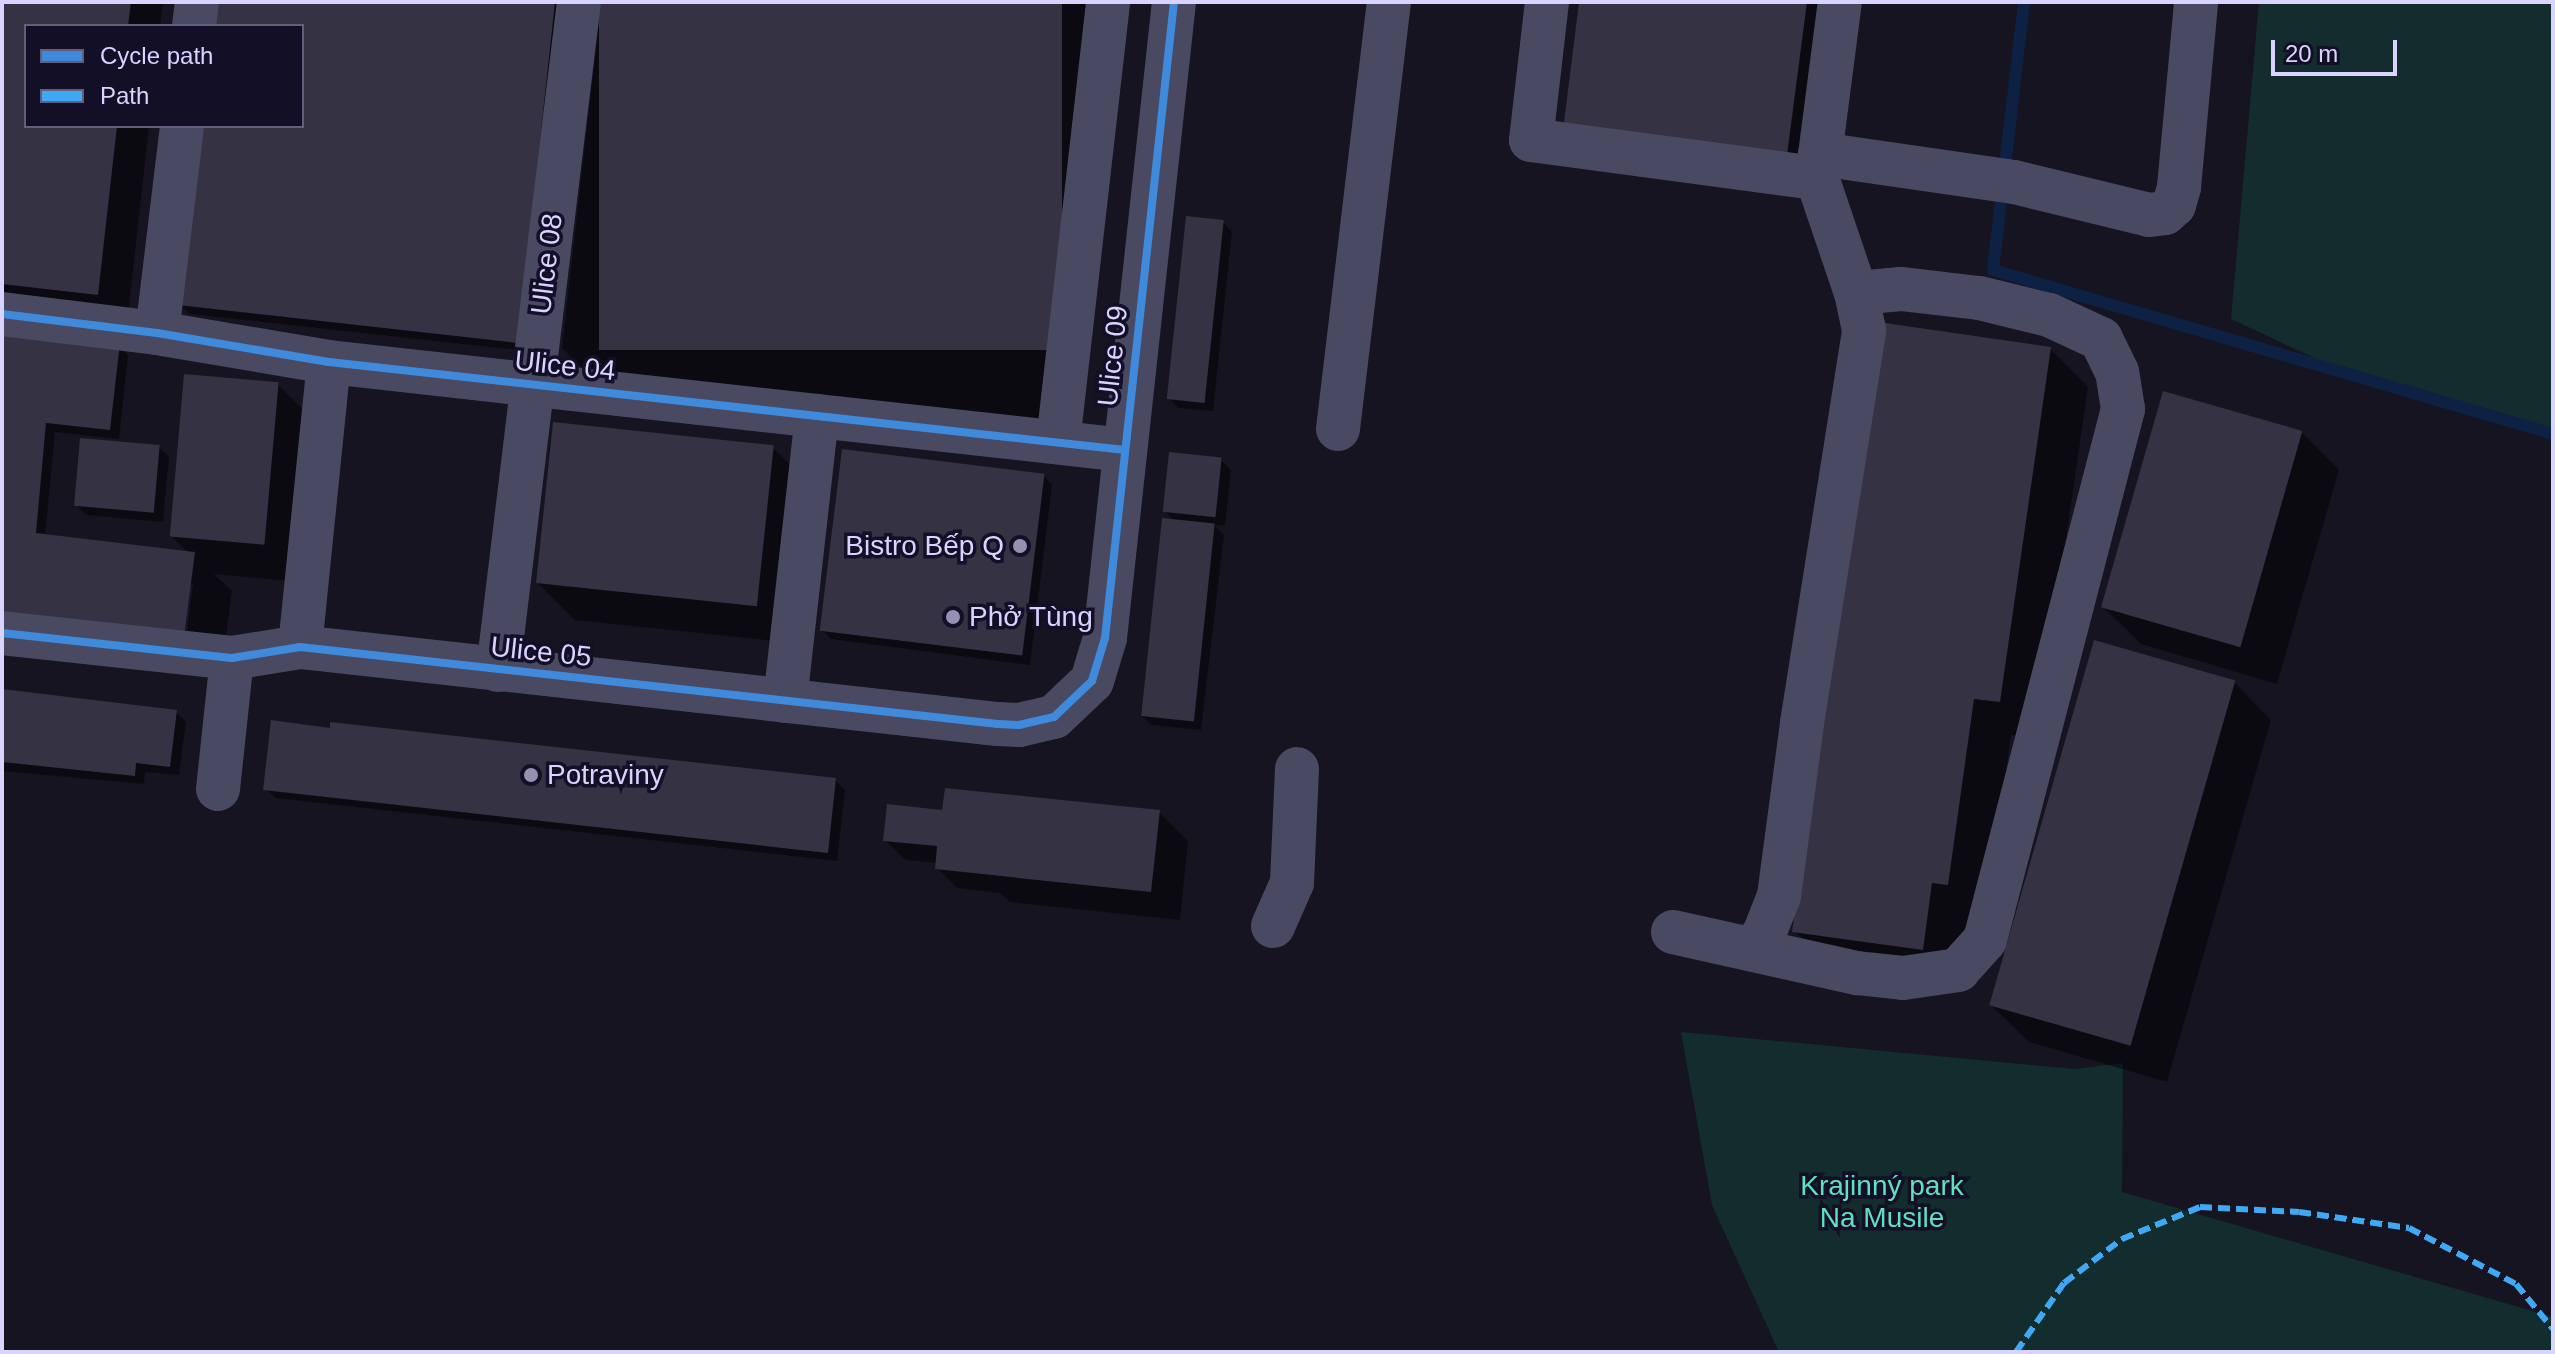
<!DOCTYPE html>
<meta charset="utf-8">
<style>
body{margin:0}
#map{position:relative;width:2555px;height:1354px;overflow:hidden;background:#161421;font-family:Arial,sans-serif}
div>[style]{position:absolute}
.green>*{inset:0;background:#132c2d}
.shadow>*{inset:0;background:#0007}
.stream>*{height:12px;margin:-6px;padding:0 6px;transform-origin:6px;border-radius:6px;background:#0d2144}
.building>*{inset:0;background:#343243;transform-origin:0 0}
.minor>*{height:44px;margin:-22px;padding:0 22px;transform-origin:22px;border-radius:22px;background:#4a4962}
.quiet>*{height:6px;margin-top:-3px;transform-origin:0;background:repeating-linear-gradient(90deg,#3fa9f5 0 12px,transparent 0 18px)}
.cycleway>*{height:8px;margin:-4px;padding:0 4px;transform-origin:4px;border-radius:4px;background:#408adc}
.dots>*{width:22px;height:22px;translate:-50% -50%;box-sizing:border-box;border:4px solid #130f26;border-radius:50%}
span{translate:-50% -50%;white-space:nowrap;text-align:center;line-height:1.15;-webkit-text-stroke:7px #130f26;paint-order:stroke}
.street-label{font-size:28px;color:#d9d4ff}
.poi-label{font-size:28px;color:#d9d4ff}
.right{translate:-100% -50%;text-align:right}
.left{translate:0 -50%;text-align:left}
.park-label{font-size:28px;color:#5fe0c0}
.frame{position:absolute;inset:0;border:4px solid #d9d4ff;pointer-events:none}
.legend{position:absolute;left:24px;top:24px;width:280px;height:104px;box-sizing:border-box;background:#130f26;border:2px solid #625e7d;margin:0;padding:10px 14px;list-style:none;font-size:24px;color:#d9d4ff}
.legend li{display:flex;align-items:center;gap:16px;height:40px}
.legend b{width:40px;border:2px solid #625e7d}
.scale{position:absolute;left:2271px;top:40px;width:126px;height:36px;box-sizing:border-box;border:4px solid #d9d4ff;border-top:0;padding-left:10px;font-size:24px;line-height:28px;white-space:nowrap;color:#d9d4ff;-webkit-text-stroke:6px #130f26;paint-order:stroke}
</style>
<div id="map">
<div class="green">
<i style="clip-path:polygon(2259px 2px,2553px 2px,2553px 430px,2351px 375px,2231px 319px)"></i>
<i style="clip-path:polygon(1681px 1032px,2075px 1069px,2123px 1063px,2122px 1192px,2553px 1317px,2553px 1352px,1779px 1352px,1712px 1205px)"></i>
</div>
<div class="shadow">
<i style="clip-path:polygon(2px 2px,163px 2px,160px 26px,26px 26px,26px 126px,149px 126px,127px 324px,2px 309px)"></i>
<i style="clip-path:polygon(214px 2px,565px 2px,527px 351px,190px 314px,180px 305px,302px 126px,302px 26px)"></i>
<i style="clip-path:polygon(601px 2px,1094px 2px,1047px 426px,591px 377px,562px 348px)"></i>
<i style="clip-path:polygon(1581px 2px,1840px 2px,1816px 184px)"></i>
<i style="clip-path:polygon(1223px 222px,1232px 232px,1213px 411px,1178px 408px,1169px 398px)"></i>
<i style="clip-path:polygon(evenodd,2px 332px,119px 345px,128px 355px,119px 439px,55px 432px,45px 536px,188px 553px,171px 535px,278px 385px,316px 423px,300px 582px,214px 574px,232px 591px,221px 673px,38px 628px,2px 332px,189px 584px,193px 584px,185px 647px,181px 646px,189px 584px)"></i>
<i style="clip-path:polygon(2050px 349px,2088px 387px,2037px 739px,2011px 735px,1985px 922px,1960px 987px,1832px 969px,1795px 931px)"></i>
<i style="clip-path:polygon(2301px 432px,2339px 470px,2277px 684px,2141px 644px,2103px 607px)"></i>
<i style="clip-path:polygon(159px 447px,169px 457px,163px 522px,86px 515px,76px 505px)"></i>
<i style="clip-path:polygon(773px 448px,811px 485px,794px 643px,575px 620px,537px 582px)"></i>
<i style="clip-path:polygon(1221px 460px,1231px 470px,1225px 526px,1214px 525px,1224px 535px,1201px 730px,1151px 725px,1141px 715px,1175px 522px,1165px 511px)"></i>
<i style="clip-path:polygon(1043px 475px,1052px 485px,1030px 665px,831px 639px,822px 630px)"></i>
<i style="clip-path:polygon(2234px 682px,2271px 720px,2167px 1082px,2029px 1042px,1991px 1005px)"></i>
<i style="clip-path:polygon(2px 691px,176px 712px,186px 722px,179px 775px,145px 772px,144px 784px,2px 771px)"></i>
<i style="clip-path:polygon(835px 780px,845px 790px,837px 861px,275px 798px,266px 789px)"></i>
<i style="clip-path:polygon(944px 812px,1159px 812px,1188px 841px,1180px 920px,1010px 902px,1000px 893px,957px 888px,937px 868px,937px 863px,905px 860px,885px 840px)"></i>
</div>
<div class="stream">
<i style="left:2024px;top:2px;width:270px;rotate:96.6deg"></i>
<i style="left:1993px;top:270px;width:584px;rotate:16.32deg"></i>
</div>
<div class="building">
<i style="clip-path:polygon(2px 2px,131px 2px,128px 26px,26px 26px,26px 126px,117px 126px,98px 295px,2px 284px)"></i>
<i style="clip-path:polygon(212px 2px,555px 2px,518px 343px,178px 305px,198px 126px,302px 126px,302px 26px,209px 26px)"></i>
<i style="left:599px;top:2px;width:463px;height:348px"></i>
<i style="clip-path:polygon(1579px 2px,1807px 2px,1787px 155px,1563px 130px)"></i>
<i style="left:1186px;top:216px;width:38px;height:184px;rotate:6deg"></i>
<i style="clip-path:polygon(1885px 323px,2051px 347px,2000px 702px,1974px 699px,1948px 885px,1932px 883px,1923px 950px,1792px 932px,1828px 679px)"></i>
<i style="clip-path:polygon(2px 331px,120px 343px,110px 430px,46px 423px,36px 533px,195px 552px,184px 637px,2px 617px)"></i>
<i style="left:184px;top:374px;width:95px;height:163px;rotate:5deg"></i>
<i style="left:2163px;top:391px;width:145px;height:225px;rotate:16deg"></i>
<i style="left:553px;top:422px;width:222px;height:162px;rotate:6deg"></i>
<i style="left:80px;top:438px;width:80px;height:68px;rotate:5deg"></i>
<i style="left:842px;top:449px;width:204px;height:183px;rotate:7deg"></i>
<i style="left:1169px;top:452px;width:53px;height:60px;rotate:6deg"></i>
<i style="left:1162px;top:518px;width:53px;height:199px;rotate:6deg"></i>
<i style="left:2094px;top:640px;width:147px;height:380px;rotate:16deg"></i>
<i style="clip-path:polygon(2px 689px,177px 710px,170px 767px,136px 763px,135px 776px,2px 762px)"></i>
<i style="clip-path:polygon(271px 720px,330px 728px,330px 722px,836px 778px,828px 853px,263px 790px)"></i>
<i style="clip-path:polygon(945px 788px,1160px 810px,1151px 892px,935px 869px,937px 846px,883px 841px,887px 804px,942px 810px)"></i>
</div>
<div class="minor">
<i style="left:1547px;top:2px;width:139px;rotate:96.6deg"></i>
<i style="left:1531px;top:140px;width:289px;rotate:7.6deg"></i>
<i style="left:1817px;top:178px;width:177px;rotate:-82.6deg"></i>
<i style="left:194px;top:26px;width:24px;rotate:-83deg"></i>
<i style="left:1820px;top:154px;width:196px;rotate:8.2deg"></i>
<i style="left:2014px;top:182px;width:139px;rotate:13.7deg"></i>
<i style="left:2149px;top:215px;width:16px;rotate:-7deg"></i>
<i style="left:2165px;top:213px;width:12px;rotate:-42deg"></i>
<i style="left:2174px;top:205px;width:19px;rotate:-74deg"></i>
<i style="left:2179px;top:187px;width:186px;rotate:-84.7deg"></i>
<i style="left:2px;top:314px;width:156px;rotate:7deg"></i>
<i style="left:157px;top:333px;width:174px;rotate:9.6deg"></i>
<i style="left:329px;top:362px;width:801px;rotate:6.31deg"></i>
<i style="left:157px;top:333px;width:209px;rotate:-83.1deg"></i>
<i style="left:1338px;top:429px;width:430px;rotate:-83.2deg"></i>
<i style="left:1058px;top:442px;width:443px;rotate:-83.5deg"></i>
<i style="left:2px;top:633px;width:231px;rotate:6.2deg"></i>
<i style="left:232px;top:658px;width:69px;rotate:-9.2deg"></i>
<i style="left:300px;top:647px;width:702px;rotate:6.3deg"></i>
<i style="left:998px;top:724px;width:21px;rotate:3deg"></i>
<i style="left:1019px;top:725px;width:36px;rotate:-13deg"></i>
<i style="left:1054px;top:717px;width:52px;rotate:-43.5deg"></i>
<i style="left:1092px;top:681px;width:45px;rotate:-73.2deg"></i>
<i style="left:1105px;top:638px;width:640px;rotate:-83.81deg"></i>
<i style="left:300px;top:647px;width:286px;rotate:-84.2deg"></i>
<i style="left:498px;top:670px;width:673px;rotate:-83.09deg"></i>
<i style="left:785px;top:701px;width:287px;rotate:-83.6deg"></i>
<i style="left:218px;top:789px;width:132px;rotate:-83.9deg"></i>
<i style="left:1273px;top:926px;width:47px;rotate:-66.2deg"></i>
<i style="left:1292px;top:883px;width:114px;rotate:-87.5deg"></i>
<i style="left:1673px;top:932px;width:189px;rotate:12.6deg"></i>
<i style="left:1857px;top:973px;width:46px;rotate:6.2deg"></i>
<i style="left:1903px;top:978px;width:56px;rotate:-8.3deg"></i>
<i style="left:1958px;top:970px;width:40px;rotate:-48deg"></i>
<i style="left:1985px;top:940px;width:549px;rotate:-75.43deg"></i>
<i style="left:2123px;top:409px;width:37px;rotate:-99deg"></i>
<i style="left:2117px;top:372px;width:37px;rotate:-116deg"></i>
<i style="left:2101px;top:339px;width:57px;rotate:-155.2deg"></i>
<i style="left:2049px;top:315px;width:72px;rotate:-166.3deg"></i>
<i style="left:1979px;top:298px;width:79px;rotate:-173.4deg"></i>
<i style="left:1901px;top:289px;width:45px;rotate:174.9deg"></i>
<i style="left:1752px;top:948px;width:18px;rotate:-49deg"></i>
<i style="left:1764px;top:934px;width:41px;rotate:-68.5deg"></i>
<i style="left:1779px;top:896px;width:175px;rotate:-82.4deg"></i>
<i style="left:1802px;top:723px;width:398px;rotate:-81deg"></i>
<i style="left:1864px;top:330px;width:38px;rotate:-102deg"></i>
<i style="left:1856px;top:293px;width:121px;rotate:-108.7deg"></i>
</div>
<div class="quiet">
<i style="left:2016px;top:1352px;width:84px;rotate:-55.2deg"></i>
<i style="left:2064px;top:1283px;width:73px;rotate:-37.2deg"></i>
<i style="left:2122px;top:1239px;width:84px;rotate:-22.3deg"></i>
<i style="left:2200px;top:1207px;width:99px;rotate:2.9deg"></i>
<i style="left:2299px;top:1212px;width:111px;rotate:8.3deg"></i>
<i style="left:2409px;top:1228px;width:121px;rotate:27.6deg"></i>
<i style="left:2516px;top:1284px;width:58px;rotate:50.6deg"></i>
</div>
<div class="cycleway">
<i style="left:2px;top:314px;width:156px;rotate:7deg"></i>
<i style="left:157px;top:333px;width:174px;rotate:9.6deg"></i>
<i style="left:329px;top:362px;width:801px;rotate:6.31deg"></i>
<i style="left:2px;top:633px;width:231px;rotate:6.2deg"></i>
<i style="left:232px;top:658px;width:69px;rotate:-9.2deg"></i>
<i style="left:300px;top:647px;width:702px;rotate:6.3deg"></i>
<i style="left:998px;top:724px;width:21px;rotate:3deg"></i>
<i style="left:1019px;top:725px;width:36px;rotate:-13deg"></i>
<i style="left:1054px;top:717px;width:52px;rotate:-43.5deg"></i>
<i style="left:1092px;top:681px;width:45px;rotate:-73.2deg"></i>
<i style="left:1105px;top:638px;width:640px;rotate:-83.81deg"></i>
</div>
<div class="dots">
<i style="left:1020px;top:546px;background:#9591b1"></i>
<i style="left:953px;top:617px;background:#9591b1"></i>
<i style="left:531px;top:775px;background:#9591b1"></i>
</div>
<div class="street-label">
<span style="left:547px;top:264px;rotate:-83deg">Ulice 08</span>
<span style="left:1113px;top:356px;rotate:-84deg">Ulice 09</span>
<span style="left:565px;top:366px;rotate:6deg">Ulice 04</span>
<span style="left:541px;top:652px;rotate:6deg">Ulice 05</span>
</div>
<div class="poi-label">
<span class="right" style="left:1004px;top:546px">Bistro Bếp Q</span>
<span class="left" style="left:969px;top:617px">Phở Tùng</span>
<span class="left" style="left:547px;top:775px">Potraviny</span>
</div>
<div class="park-label">
<span style="left:1882px;top:1202px">Krajinný park<br>Na Musile</span>
</div>
<div class="frame"></div>
<ul class="legend">
<li><b style="height:10px;background:#408adc"></b>Cycle path</li>
<li><b style="height:10px;background:#3fa9f5"></b>Path</li>
</ul>
<div class="scale">20 m</div>
</div>
